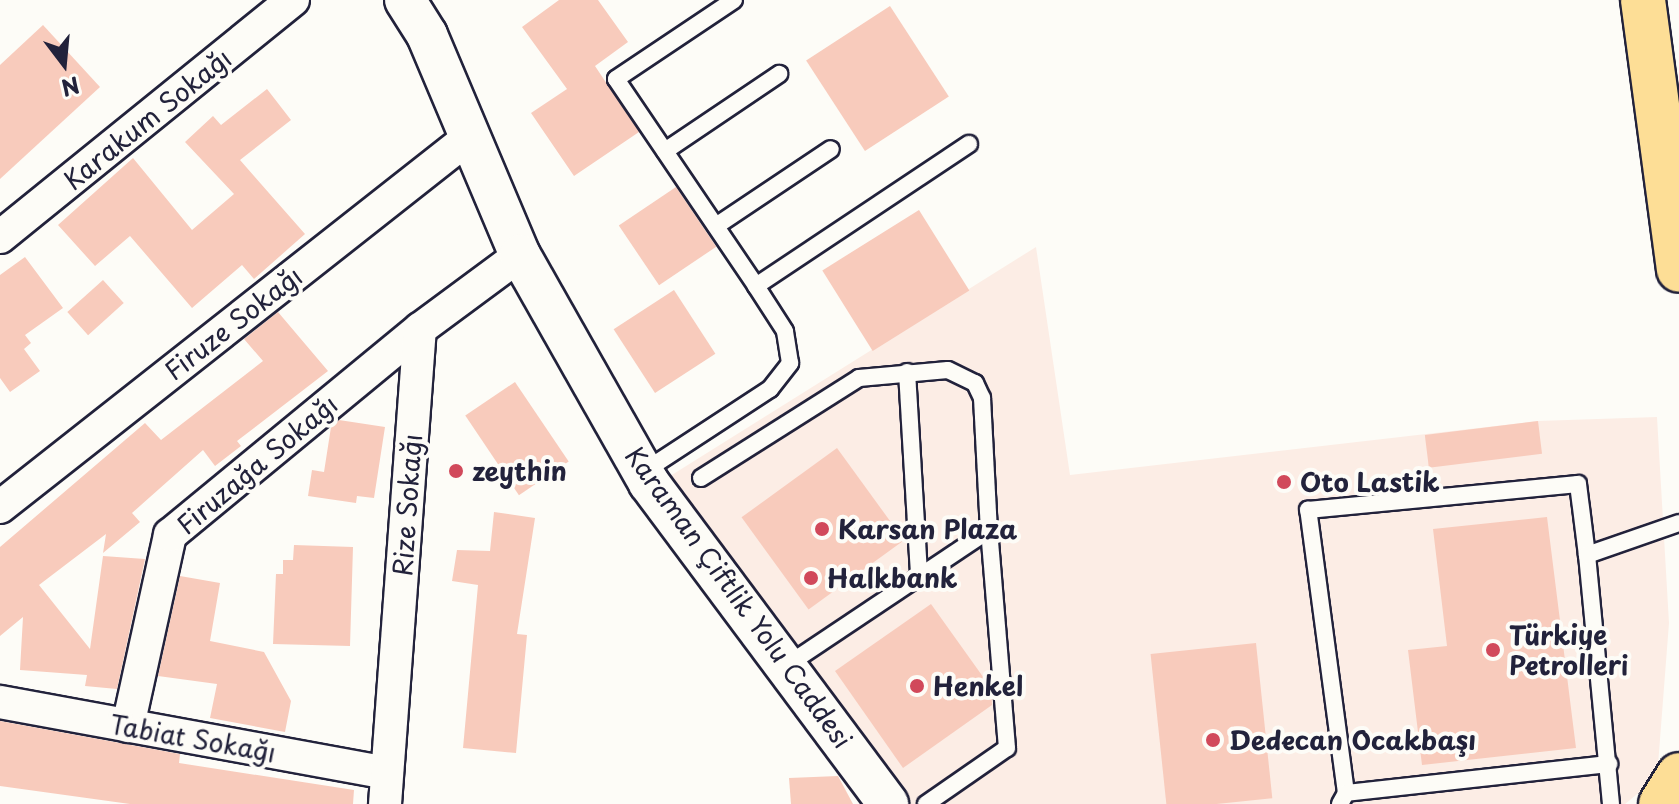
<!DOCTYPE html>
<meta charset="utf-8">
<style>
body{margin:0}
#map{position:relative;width:1679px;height:804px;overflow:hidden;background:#fdfcf7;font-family:"Playpen Sans",sans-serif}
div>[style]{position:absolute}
.built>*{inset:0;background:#fcede5}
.building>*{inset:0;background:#f8cbbc;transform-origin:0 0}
.roads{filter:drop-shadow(2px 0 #22223b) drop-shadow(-2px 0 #22223b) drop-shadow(0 2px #22223b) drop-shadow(0 -2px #22223b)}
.service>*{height:16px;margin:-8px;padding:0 8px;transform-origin:8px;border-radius:8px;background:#fdfcf7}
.minor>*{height:32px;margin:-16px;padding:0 16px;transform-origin:16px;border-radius:16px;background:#fdfcf7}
.tertiary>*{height:40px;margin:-20px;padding:0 20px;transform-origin:20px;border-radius:20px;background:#fdfcf7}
.primary>*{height:44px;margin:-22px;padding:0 22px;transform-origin:22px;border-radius:22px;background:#fdde96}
.dots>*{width:22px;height:22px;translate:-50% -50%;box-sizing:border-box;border:4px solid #fdfcf7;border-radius:50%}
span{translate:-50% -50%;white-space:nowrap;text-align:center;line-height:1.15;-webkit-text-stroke:8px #fdfcf7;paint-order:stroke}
.street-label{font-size:26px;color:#22223b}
.poi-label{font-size:26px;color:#22223b;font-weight:700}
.left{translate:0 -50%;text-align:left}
.north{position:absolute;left:24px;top:24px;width:80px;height:80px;-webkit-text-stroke:6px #fdfcf7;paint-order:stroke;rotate:164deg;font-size:22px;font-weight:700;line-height:32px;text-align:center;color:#22223b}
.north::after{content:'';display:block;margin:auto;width:28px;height:36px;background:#22223b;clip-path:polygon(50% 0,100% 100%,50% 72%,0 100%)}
</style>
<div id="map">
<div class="built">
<i style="clip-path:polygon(1036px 247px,1070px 475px,1538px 421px,1657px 417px,1669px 623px,1657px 778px,1625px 804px,904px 804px,667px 478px)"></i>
</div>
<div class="building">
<i style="clip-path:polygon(559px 0,598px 0,628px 42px,595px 66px,639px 132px,574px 176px,531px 113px,567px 89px,522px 27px)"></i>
<i style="left:890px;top:6px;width:108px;height:100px;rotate:57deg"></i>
<i style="clip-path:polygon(43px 25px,100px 87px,0 179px,0 65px)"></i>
<i style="clip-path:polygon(267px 89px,291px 120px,240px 160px,305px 234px,254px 279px,242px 265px,192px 308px,130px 236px,95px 266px,58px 225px,133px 158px,192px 230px,234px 194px,185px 142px,213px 116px,221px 125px)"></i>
<i style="left:676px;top:187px;width:72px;height:69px;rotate:56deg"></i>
<i style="left:919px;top:210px;width:95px;height:114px;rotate:58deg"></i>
<i style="clip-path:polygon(25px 257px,63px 308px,25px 335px,31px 343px,24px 349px,40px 371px,10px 392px,0 378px,0 275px)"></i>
<i style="left:103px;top:280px;width:31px;height:48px;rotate:48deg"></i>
<i style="left:674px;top:290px;width:76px;height:72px;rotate:57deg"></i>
<i style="clip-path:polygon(278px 312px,328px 371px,237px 441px,241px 446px,215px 466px,203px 450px,132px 513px,140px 522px,103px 553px,106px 534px,39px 585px,90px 649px,103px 556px,145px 559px,117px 689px,85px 686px,87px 675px,20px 670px,23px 617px,0 636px,0 547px,145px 423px,161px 440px,263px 361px,244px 339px)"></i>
<i style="left:515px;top:382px;width:96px;height:60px;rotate:56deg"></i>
<i style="clip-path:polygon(339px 420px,385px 427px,374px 498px,357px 496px,356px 503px,308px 496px,312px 470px,324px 472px,331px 427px)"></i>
<i style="left:1538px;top:421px;width:33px;height:114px;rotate:83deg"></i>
<i style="left:837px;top:448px;width:114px;height:118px;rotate:54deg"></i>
<i style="clip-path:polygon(494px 512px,535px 518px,517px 634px,527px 635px,516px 753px,463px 748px,478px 585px,452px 581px,457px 550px,490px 551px)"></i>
<i style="clip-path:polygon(1547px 517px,1576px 748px,1422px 765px,1408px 650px,1447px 646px,1433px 529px)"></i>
<i style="clip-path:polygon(294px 545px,353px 547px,350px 646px,273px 644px,276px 574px,283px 574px,283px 560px,293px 560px)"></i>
<i style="clip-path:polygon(180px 576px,220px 583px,210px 641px,264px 652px,291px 701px,285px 732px,210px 718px,217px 684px,158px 676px)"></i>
<i style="clip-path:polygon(931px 604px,991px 688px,992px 705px,903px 768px,835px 671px)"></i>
<i style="left:1256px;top:643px;width:156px;height:106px;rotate:84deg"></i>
<i style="clip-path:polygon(0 721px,180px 754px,179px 763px,354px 790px,353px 804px,130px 804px,0 786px)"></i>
<i style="clip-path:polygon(838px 776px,853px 804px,791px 804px,789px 778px)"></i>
</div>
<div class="roads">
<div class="service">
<i style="left:734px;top:0;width:142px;rotate:146.2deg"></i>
<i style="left:616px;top:79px;width:250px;rotate:55.9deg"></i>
<i style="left:756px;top:286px;width:256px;rotate:-33.7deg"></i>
<i style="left:665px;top:151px;width:138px;rotate:-34deg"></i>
<i style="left:716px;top:226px;width:138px;rotate:-33.8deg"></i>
<i style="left:907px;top:372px;width:205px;rotate:86.6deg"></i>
<i style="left:643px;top:472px;width:152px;rotate:-33.2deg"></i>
<i style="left:770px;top:389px;width:33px;rotate:-52deg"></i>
<i style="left:790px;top:363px;width:32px;rotate:-99deg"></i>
<i style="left:785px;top:331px;width:54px;rotate:-122.8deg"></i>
<i style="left:701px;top:478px;width:187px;rotate:-32.3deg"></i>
<i style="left:859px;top:378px;width:89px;rotate:-5.1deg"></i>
<i style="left:948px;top:370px;width:30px;rotate:26deg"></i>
<i style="left:975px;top:383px;width:17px;rotate:65deg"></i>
<i style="left:982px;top:398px;width:132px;rotate:87deg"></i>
<i style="left:989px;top:530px;width:244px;rotate:146.2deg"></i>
<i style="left:1346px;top:793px;width:286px;rotate:-97.6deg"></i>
<i style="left:1308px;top:510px;width:271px;rotate:-5.5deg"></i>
<i style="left:1578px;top:484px;width:72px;rotate:82.8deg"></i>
<i style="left:926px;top:804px;width:98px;rotate:-34.7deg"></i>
<i style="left:1007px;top:748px;width:219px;rotate:-94.7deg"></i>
<i style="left:1340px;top:804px;width:13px;rotate:-61deg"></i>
<i style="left:1346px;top:793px;width:265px;rotate:-6.3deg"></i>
<i style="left:1611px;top:804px;width:250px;rotate:-95.5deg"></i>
<i style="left:1587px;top:555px;width:97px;rotate:-19.2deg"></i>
</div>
<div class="minor">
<i style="left:0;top:237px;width:377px;rotate:-39deg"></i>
<i style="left:0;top:507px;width:595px;rotate:-38.24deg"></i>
<i style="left:0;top:702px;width:393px;rotate:10.4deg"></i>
<i style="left:128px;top:726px;width:196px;rotate:-77.6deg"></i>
<i style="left:170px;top:535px;width:324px;rotate:-39.5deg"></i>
<i style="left:385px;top:804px;width:476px;rotate:-85.8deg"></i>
<i style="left:420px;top:329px;width:124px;rotate:-36.5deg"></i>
</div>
<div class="tertiary">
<i style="left:405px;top:0;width:41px;rotate:57.8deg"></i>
<i style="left:427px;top:35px;width:239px;rotate:67.1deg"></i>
<i style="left:520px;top:255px;width:262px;rotate:60.5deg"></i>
<i style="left:649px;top:483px;width:400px;rotate:53.3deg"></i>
</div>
<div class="primary">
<i style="left:1643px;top:0;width:272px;rotate:82.4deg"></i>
<i style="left:1661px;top:804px;width:34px;rotate:-58deg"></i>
</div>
</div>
<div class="dots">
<i style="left:456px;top:471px;background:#d1495b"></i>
<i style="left:1284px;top:482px;background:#d1495b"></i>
<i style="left:822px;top:529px;background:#d1495b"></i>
<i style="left:811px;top:578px;background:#d1495b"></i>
<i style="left:1493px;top:650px;background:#d1495b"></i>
<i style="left:917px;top:686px;background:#d1495b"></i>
<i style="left:1213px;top:740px;background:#d1495b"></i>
</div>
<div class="street-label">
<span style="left:147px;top:119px;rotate:-39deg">Karakum Sokağı</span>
<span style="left:233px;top:323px;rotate:-38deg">Firuze Sokağı</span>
<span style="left:257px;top:464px;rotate:-40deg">Firuzağa Sokağı</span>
<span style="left:407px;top:505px;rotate:-86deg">Rize Sokağı</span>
<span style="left:739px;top:597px;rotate:54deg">Karaman Çiftlik Yolu Caddesi</span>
<span style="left:193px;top:738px;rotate:10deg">Tabiat Sokağı</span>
</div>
<div class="poi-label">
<span class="left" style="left:472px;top:471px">zeythin</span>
<span class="left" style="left:1300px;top:482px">Oto Lastik</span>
<span class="left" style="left:838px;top:529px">Karsan Plaza</span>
<span class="left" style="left:827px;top:578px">Halkbank</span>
<span class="left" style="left:1509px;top:650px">Türkiye<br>Petrolleri</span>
<span class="left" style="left:933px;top:686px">Henkel</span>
<span class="left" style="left:1229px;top:740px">Dedecan Ocakbaşı</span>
</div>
<div class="north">N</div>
</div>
